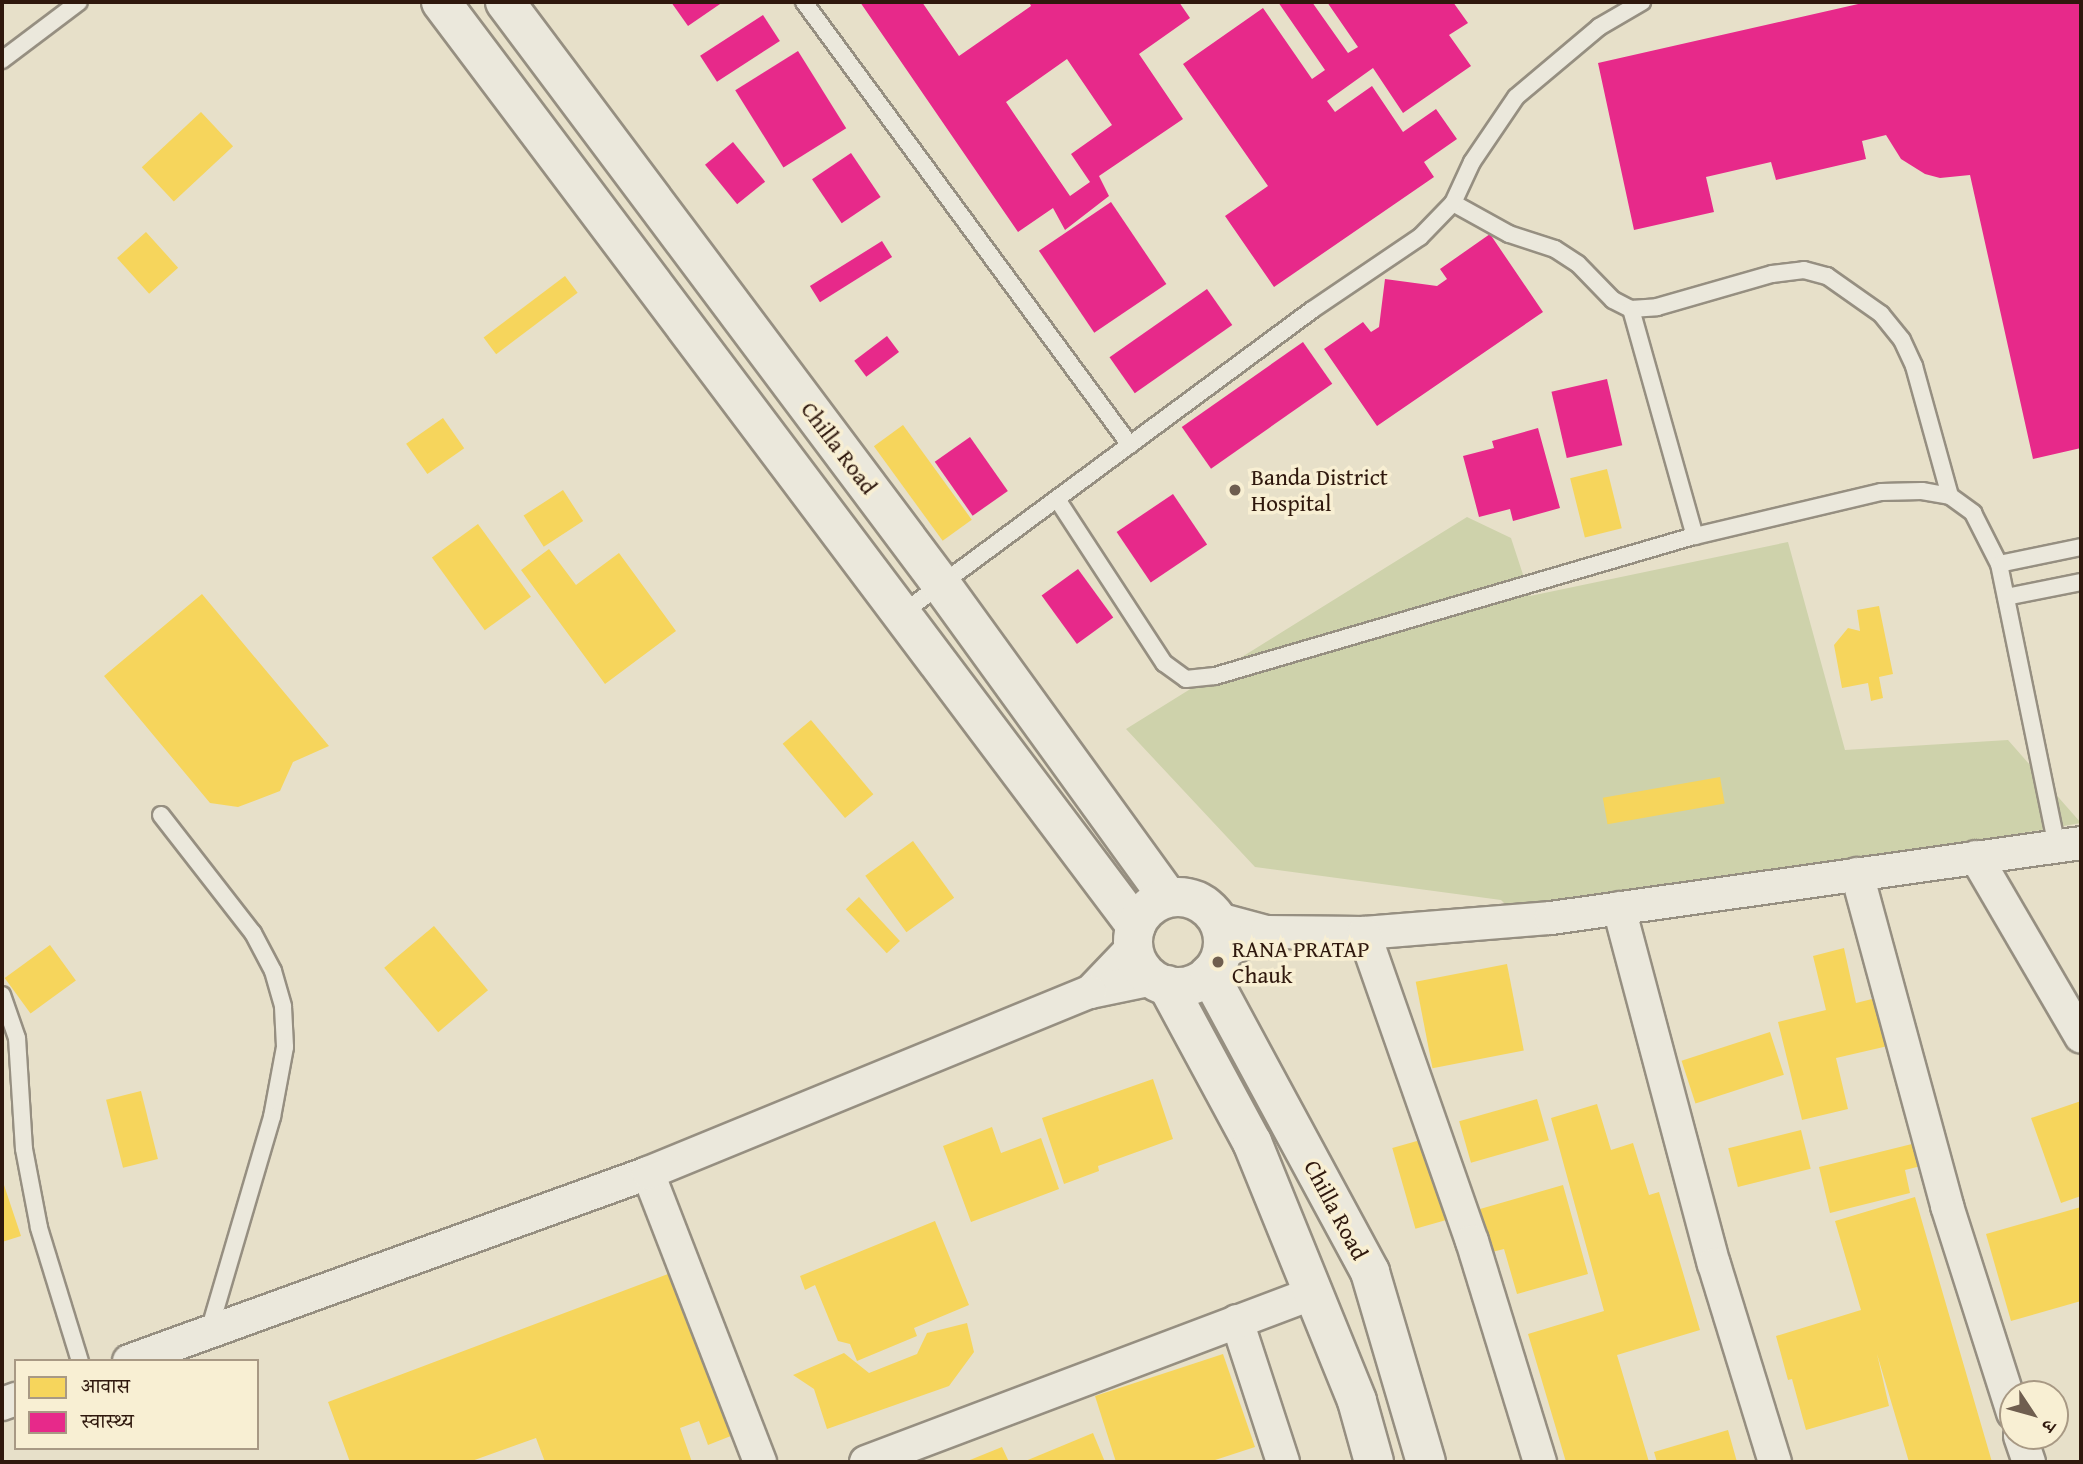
<!DOCTYPE html>
<meta charset="utf-8">
<style>
body{margin:0}
#map{position:relative;width:2083px;height:1464px;overflow:hidden;background:#e7e0c9;font-family:"Gentium Book Plus","Noto Serif Devanagari",serif}
div>[style]{position:absolute}
.green>*{inset:0;background:#ced2ab}
.homes>*{inset:0;background:#f6d55c;transform-origin:0 0}
.health>*{inset:0;background:#e7298a;transform-origin:0 0}
.roads{filter:drop-shadow(2px 0 #968f81) drop-shadow(-2px 0 #968f81) drop-shadow(0 2px #968f81) drop-shadow(0 -2px #968f81)}
.service>*{height:16px;margin:-8px;padding:0 8px;transform-origin:8px;border-radius:8px;background:#ebe8dc}
.minor>*{height:32px;margin:-16px;padding:0 16px;transform-origin:16px;border-radius:16px;background:#ebe8dc}
.secondary>*{height:38px;margin:-19px;padding:0 19px;transform-origin:19px;border-radius:19px;background:#ebe8dc}
.secondary>.ring{margin:-19px;padding:0;box-sizing:content-box;background:none;border:38px solid #ebe8dc;border-radius:50%}
.dots>*{width:19px;height:19px;translate:-50% -50%;box-sizing:border-box;border:4px solid #f8efd3;border-radius:50%}
span{translate:-50% -50%;white-space:nowrap;text-align:center;line-height:1.15;-webkit-text-stroke:7px #f8efd3;paint-order:stroke}
.street-label{font-size:23px;color:#2f180d}
.poi-label{font-size:23px;color:#2f180d}
.left{translate:0 -50%;text-align:left}
.frame{position:absolute;inset:0;border:4px solid #2f180d;pointer-events:none}
.legend{position:absolute;left:14px;top:1359px;width:245px;height:91px;box-sizing:border-box;background:#f8efd3;border:2px solid #a89984;margin:0;padding:9px 12px;list-style:none;font-size:21px;color:#2f180d}
.legend li{display:flex;align-items:center;gap:14px;height:35px}
.legend b{width:35px;border:2px solid #a89984}
.north{position:absolute;left:1999px;top:1380px;width:70px;height:70px;box-sizing:border-box;background:#f8efd3;border:2px solid #a89984;border-radius:50%;rotate:126deg;font-size:19px;font-weight:700;line-height:28px;text-align:center;color:#2f180d}
.north::after{content:'';display:block;margin:auto;width:24px;height:32px;background:#6f5e4f;clip-path:polygon(50% 0,100% 100%,50% 72%,0 100%)}
</style>
<div id="map">
<div class="green">
<i style="clip-path:polygon(1467px 517px,1511px 538px,1530px 596px,1788px 542px,1845px 750px,2008px 740px,2081px 823px,1520px 919px,1501px 900px,1255px 867px,1126px 729px)"></i>
</div>
<div class="homes">
<i style="left:201px;top:112px;width:47px;height:81px;rotate:47deg"></i>
<i style="left:146px;top:232px;width:48px;height:39px;rotate:48deg"></i>
<i style="left:565px;top:276px;width:21px;height:102px;rotate:53deg"></i>
<i style="left:443px;top:418px;width:37px;height:45px;rotate:55deg"></i>
<i style="left:903px;top:425px;width:117px;height:36px;rotate:54deg"></i>
<i style="left:1607px;top:469px;width:61px;height:38px;rotate:76deg"></i>
<i style="left:563px;top:490px;width:37px;height:47px;rotate:57deg"></i>
<i style="left:478px;top:524px;width:90px;height:57px;rotate:54deg"></i>
<i style="clip-path:polygon(549px 549px,576px 585px,619px 553px,676px 631px,605px 684px,521px 570px)"></i>
<i style="clip-path:polygon(202px 594px,329px 746px,293px 762px,280px 791px,238px 807px,210px 803px,104px 676px)"></i>
<i style="clip-path:polygon(1879px 606px,1893px 674px,1879px 677px,1883px 698px,1871px 701px,1868px 683px,1842px 688px,1834px 645px,1848px 628px,1860px 631px,1857px 610px)"></i>
<i style="left:811px;top:720px;width:97px;height:37px;rotate:50deg"></i>
<i style="left:1720px;top:777px;width:27px;height:119px;rotate:80deg"></i>
<i style="left:913px;top:841px;width:70px;height:59px;rotate:54deg"></i>
<i style="left:859px;top:897px;width:60px;height:18px;rotate:47deg"></i>
<i style="left:434px;top:926px;width:84px;height:65px;rotate:50deg"></i>
<i style="left:50px;top:945px;width:44px;height:56px;rotate:54deg"></i>
<i style="clip-path:polygon(1844px 948px,1856px 1003px,1876px 998px,1888px 1046px,1836px 1058px,1848px 1109px,1802px 1120px,1778px 1022px,1826px 1010px,1813px 956px)"></i>
<i style="left:1507px;top:964px;width:88px;height:93px;rotate:79deg"></i>
<i style="left:1770px;top:1032px;width:45px;height:93px;rotate:72deg"></i>
<i style="clip-path:polygon(1153px 1079px,1173px 1139px,1098px 1166px,1099px 1171px,1064px 1184px,1042px 1118px)"></i>
<i style="left:141px;top:1091px;width:70px;height:36px;rotate:76deg"></i>
<i style="left:1537px;top:1099px;width:43px;height:81px;rotate:74deg"></i>
<i style="clip-path:polygon(2081px 1101px,2081px 1196px,2061px 1203px,2031px 1118px)"></i>
<i style="clip-path:polygon(1597px 1104px,1611px 1150px,1633px 1143px,1649px 1195px,1659px 1192px,1700px 1330px,1617px 1355px,1649px 1462px,1566px 1462px,1528px 1334px,1604px 1311px,1551px 1118px)"></i>
<i style="clip-path:polygon(992px 1127px,1001px 1153px,1041px 1138px,1059px 1189px,971px 1222px,943px 1146px)"></i>
<i style="left:1801px;top:1130px;width:40px;height:75px;rotate:76deg"></i>
<i style="left:1424px;top:1139px;width:84px;height:33px;rotate:74deg"></i>
<i style="clip-path:polygon(1916px 1143px,1921px 1166px,1905px 1170px,1910px 1193px,1830px 1213px,1819px 1167px)"></i>
<i style="clip-path:polygon(2px 1179px,21px 1236px,2px 1242px)"></i>
<i style="clip-path:polygon(1563px 1185px,1588px 1274px,1517px 1294px,1504px 1249px,1492px 1252px,1480px 1209px)"></i>
<i style="clip-path:polygon(1915px 1197px,1941px 1287px,1992px 1462px,1909px 1462px,1877px 1354px,1889px 1406px,1806px 1430px,1792px 1379px,1788px 1380px,1776px 1336px,1861px 1310px,1835px 1221px)"></i>
<i style="clip-path:polygon(2081px 1207px,2081px 1301px,2011px 1321px,1986px 1234px)"></i>
<i style="clip-path:polygon(935px 1221px,969px 1305px,914px 1328px,917px 1336px,857px 1361px,850px 1344px,838px 1341px,815px 1285px,805px 1290px,800px 1276px)"></i>
<i style="clip-path:polygon(676px 1271px,736px 1434px,708px 1445px,699px 1421px,680px 1428px,692px 1462px,545px 1462px,536px 1438px,469px 1462px,350px 1462px,328px 1402px)"></i>
<i style="clip-path:polygon(967px 1323px,974px 1352px,949px 1386px,827px 1429px,814px 1389px,793px 1375px,844px 1353px,869px 1373px,917px 1354px,927px 1333px)"></i>
<i style="clip-path:polygon(1223px 1354px,1255px 1447px,1209px 1462px,1116px 1462px,1095px 1396px)"></i>
<i style="clip-path:polygon(1728px 1430px,1737px 1462px,1657px 1462px,1654px 1452px)"></i>
<i style="clip-path:polygon(1093px 1433px,1105px 1462px,1023px 1462px)"></i>
<i style="clip-path:polygon(1002px 1447px,1009px 1462px,965px 1462px)"></i>
</div>
<div class="health">
<i style="clip-path:polygon(671px 2px,723px 2px,688px 26px)"></i>
<i style="clip-path:polygon(evenodd,860px 2px,922px 2px,959px 56px,1031px 6px,1029px 2px,1179px 2px,1190px 18px,1139px 54px,1183px 119px,1099px 176px,1109px 196px,1065px 230px,1053px 208px,1018px 232px,860px 2px,1067px 59px,1112px 125px,1071px 154px,1090px 182px,1070px 196px,1006px 102px,1067px 59px)"></i>
<i style="clip-path:polygon(1278px 2px,1312px 2px,1348px 53px,1358px 47px,1327px 2px,1453px 2px,1468px 23px,1449px 35px,1471px 66px,1403px 113px,1373px 68px,1327px 101px,1335px 112px,1372px 86px,1403px 132px,1436px 109px,1457px 139px,1424px 162px,1434px 177px,1274px 287px,1225px 216px,1268px 186px,1183px 64px,1263px 8px,1312px 79px,1325px 70px)"></i>
<i style="clip-path:polygon(1867px 2px,2081px 2px,2081px 448px,2033px 459px,1970px 175px,1940px 178px,1925px 174px,1901px 159px,1886px 135px,1862px 141px,1866px 159px,1776px 180px,1771px 162px,1706px 177px,1714px 212px,1634px 230px,1598px 63px)"></i>
<i style="left:763px;top:15px;width:31px;height:75px;rotate:57deg"></i>
<i style="left:798px;top:51px;width:91px;height:74px;rotate:58deg"></i>
<i style="left:733px;top:142px;width:51px;height:36px;rotate:51deg"></i>
<i style="left:851px;top:153px;width:53px;height:47px;rotate:56deg"></i>
<i style="left:1111px;top:202px;width:99px;height:87px;rotate:56deg"></i>
<i style="clip-path:polygon(1490px 234px,1543px 312px,1377px 426px,1324px 349px,1363px 322px,1371px 332px,1379px 327px,1385px 279px,1437px 286px,1447px 279px,1440px 269px)"></i>
<i style="left:882px;top:241px;width:19px;height:85px;rotate:58deg"></i>
<i style="left:1207px;top:289px;width:44px;height:119px;rotate:55deg"></i>
<i style="left:887px;top:336px;width:20px;height:41px;rotate:53deg"></i>
<i style="left:1303px;top:342px;width:51px;height:148px;rotate:55deg"></i>
<i style="left:1607px;top:379px;width:68px;height:57px;rotate:77deg"></i>
<i style="clip-path:polygon(1538px 428px,1560px 508px,1513px 521px,1510px 509px,1479px 517px,1463px 456px,1494px 448px,1492px 441px)"></i>
<i style="left:970px;top:437px;width:66px;height:43px;rotate:55deg"></i>
<i style="left:1173px;top:494px;width:61px;height:68px;rotate:56deg"></i>
<i style="left:1078px;top:569px;width:60px;height:45px;rotate:54deg"></i>
</div>
<div class="roads">
<div class="service">
<i style="left:804px;top:2px;width:550px;rotate:53.65deg"></i>
<i style="left:2px;top:60px;width:96px;rotate:-37deg"></i>
<i style="left:1453px;top:203px;width:64px;rotate:29deg"></i>
<i style="left:1509px;top:234px;width:48px;rotate:18.1deg"></i>
<i style="left:1555px;top:249px;width:27px;rotate:33deg"></i>
<i style="left:1578px;top:264px;width:50px;rotate:45.8deg"></i>
<i style="left:1613px;top:300px;width:20px;rotate:27deg"></i>
<i style="left:1631px;top:309px;width:26px;rotate:-4deg"></i>
<i style="left:1657px;top:307px;width:120px;rotate:-16deg"></i>
<i style="left:1772px;top:274px;width:32px;rotate:-7deg"></i>
<i style="left:1804px;top:270px;width:24px;rotate:15deg"></i>
<i style="left:1827px;top:276px;width:66px;rotate:35.1deg"></i>
<i style="left:1881px;top:314px;width:33px;rotate:51deg"></i>
<i style="left:1902px;top:340px;width:29px;rotate:65deg"></i>
<i style="left:1914px;top:366px;width:135px;rotate:74.5deg"></i>
<i style="left:1631px;top:309px;width:236px;rotate:74.3deg"></i>
<i style="left:1057px;top:499px;width:196px;rotate:56.9deg"></i>
<i style="left:1164px;top:663px;width:27px;rotate:36deg"></i>
<i style="left:1186px;top:679px;width:29px;rotate:-6deg"></i>
<i style="left:1215px;top:676px;width:500px;rotate:-16.3deg"></i>
<i style="left:1695px;top:536px;width:191px;rotate:-13.3deg"></i>
<i style="left:1881px;top:492px;width:41px;rotate:-1.4deg"></i>
<i style="left:1922px;top:491px;width:28px;rotate:10deg"></i>
<i style="left:1950px;top:496px;width:29px;rotate:36deg"></i>
<i style="left:1973px;top:513px;width:57px;rotate:63deg"></i>
<i style="left:1999px;top:564px;width:288px;rotate:78.4deg"></i>
<i style="left:1999px;top:564px;width:84px;rotate:-11.7deg"></i>
<i style="left:2006px;top:597px;width:76px;rotate:-11.3deg"></i>
<i style="left:901px;top:614px;width:511px;rotate:-36.49deg"></i>
<i style="left:1312px;top:310px;width:130px;rotate:-34.1deg"></i>
<i style="left:1420px;top:237px;width:47px;rotate:-45.9deg"></i>
<i style="left:1453px;top:203px;width:45px;rotate:-65.1deg"></i>
<i style="left:1472px;top:162px;width:78px;rotate:-55.9deg"></i>
<i style="left:1516px;top:97px;width:109px;rotate:-40.1deg"></i>
<i style="left:1599px;top:27px;width:50px;rotate:-30.2deg"></i>
<i style="left:161px;top:815px;width:150px;rotate:52.1deg"></i>
<i style="left:253px;top:933px;width:43px;rotate:62.2deg"></i>
<i style="left:273px;top:971px;width:37px;rotate:74deg"></i>
<i style="left:283px;top:1007px;width:40px;rotate:87.1deg"></i>
<i style="left:285px;top:1047px;width:71px;rotate:100.5deg"></i>
<i style="left:272px;top:1117px;width:226px;rotate:106.4deg"></i>
<i style="left:2px;top:995px;width:46px;rotate:70.8deg"></i>
<i style="left:17px;top:1038px;width:111px;rotate:86.4deg"></i>
<i style="left:24px;top:1149px;width:80px;rotate:79.2deg"></i>
<i style="left:39px;top:1228px;width:139px;rotate:72.9deg"></i>
</div>
<div class="minor">
<i style="left:1976px;top:857px;width:208px;rotate:59.7deg"></i>
<i style="left:1857px;top:874px;width:344px;rotate:74.8deg"></i>
<i style="left:1947px;top:1206px;width:217px;rotate:72.3deg"></i>
<i style="left:1619px;top:908px;width:368px;rotate:75.1deg"></i>
<i style="left:1714px;top:1264px;width:207px;rotate:72.9deg"></i>
<i style="left:1218px;top:919px;width:51px;rotate:14.9deg"></i>
<i style="left:1267px;top:932px;width:52px;rotate:154.9deg"></i>
<i style="left:1267px;top:932px;width:97px;rotate:0.6deg"></i>
<i style="left:1364px;top:933px;width:188px;rotate:-4.6deg"></i>
<i style="left:1551px;top:918px;width:535px;rotate:-8.05deg"></i>
<i style="left:1364px;top:933px;width:326px;rotate:70.7deg"></i>
<i style="left:1472px;top:1241px;width:231px;rotate:72.9deg"></i>
<i style="left:1134px;top:946px;width:64px;rotate:133.7deg"></i>
<i style="left:1090px;top:992px;width:64px;rotate:-11.7deg"></i>
<i style="left:648px;top:1173px;width:310px;rotate:68.8deg"></i>
<i style="left:1237px;top:1321px;width:148px;rotate:71.9deg"></i>
<i style="left:129px;top:1361px;width:552px;rotate:-19.91deg"></i>
<i style="left:648px;top:1173px;width:478px;rotate:-22.3deg"></i>
<i style="left:2px;top:1404px;width:15px;rotate:-20deg"></i>
<i style="left:2020px;top:1436px;width:28px;rotate:71deg"></i>
<i style="left:866px;top:1462px;width:479px;rotate:-20.7deg"></i>
</div>
<div class="secondary">
<i style="left:441px;top:2px;width:1156px;rotate:53.05deg"></i>
<i style="left:505px;top:2px;width:727px;rotate:53.16deg"></i>
<i style="left:941px;top:584px;width:387px;rotate:54.1deg"></i>
<i class="ring" style="left:1133px;top:897px;width:52px;height:52px"></i>
<i style="left:1209px;top:974px;width:339px;rotate:61.6deg"></i>
<i style="left:1370px;top:1272px;width:198px;rotate:73.6deg"></i>
<i style="left:1167px;top:985px;width:179px;rotate:61.6deg"></i>
<i style="left:1252px;top:1142px;width:279px;rotate:67.9deg"></i>
<i style="left:1357px;top:1401px;width:63px;rotate:74.4deg"></i>
</div>
</div>
<div class="dots">
<i style="left:1235px;top:490px;background:#6f5e4f"></i>
<i style="left:1218px;top:962px;background:#6f5e4f"></i>
</div>
<div class="street-label">
<span style="left:839px;top:448px;rotate:53deg">Chilla Road</span>
<span style="left:1336px;top:1210px;rotate:62deg">Chilla Road</span>
</div>
<div class="poi-label">
<span class="left" style="left:1251px;top:490px">Banda District<br>Hospital</span>
<span class="left" style="left:1232px;top:962px">RANA PRATAP<br>Chauk</span>
</div>
<div class="frame"></div>
<ul class="legend">
<li><b style="height:19px;background:#f6d55c"></b>आवास</li>
<li><b style="height:19px;background:#e7298a"></b>स्वास्थ्य</li>
</ul>
<div class="north">उ</div>
</div>
